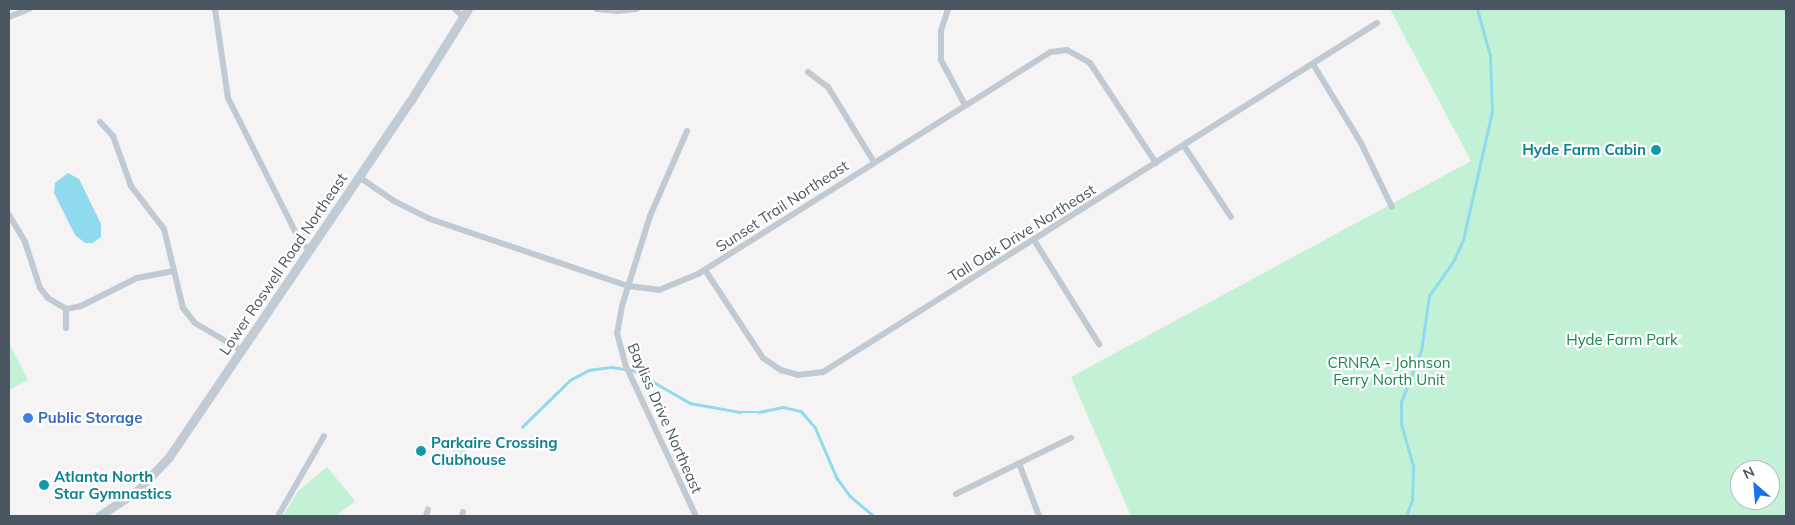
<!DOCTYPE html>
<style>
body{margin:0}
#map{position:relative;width:1795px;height:525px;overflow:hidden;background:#f5f3f3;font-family:Mulish,sans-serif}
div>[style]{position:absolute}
.green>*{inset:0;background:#c3f1d5;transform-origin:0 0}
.water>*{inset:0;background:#90daee}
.stream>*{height:2.5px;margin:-1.25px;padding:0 1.25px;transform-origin:1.25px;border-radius:1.25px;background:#90daee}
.street>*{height:6px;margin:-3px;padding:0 3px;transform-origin:3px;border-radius:3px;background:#c1cad2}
.secondary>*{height:9px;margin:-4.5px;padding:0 4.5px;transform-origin:4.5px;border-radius:4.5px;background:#c1cbd6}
.dots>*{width:14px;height:14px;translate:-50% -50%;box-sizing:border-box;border:2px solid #fff;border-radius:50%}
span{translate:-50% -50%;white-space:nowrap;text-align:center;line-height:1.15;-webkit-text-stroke:4.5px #fff;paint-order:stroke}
.culture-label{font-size:15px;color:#0d838f;font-weight:700}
.right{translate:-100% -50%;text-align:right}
.left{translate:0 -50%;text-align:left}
.street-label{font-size:15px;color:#4a5661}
.park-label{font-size:15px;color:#17864f}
.shop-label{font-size:15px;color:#366cbe;font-weight:700}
.frame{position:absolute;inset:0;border:10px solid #4a5661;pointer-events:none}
.north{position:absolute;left:1730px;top:460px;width:50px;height:50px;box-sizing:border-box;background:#fff;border:1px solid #b7bbc0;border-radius:50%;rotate:333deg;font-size:14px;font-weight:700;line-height:20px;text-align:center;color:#4a5661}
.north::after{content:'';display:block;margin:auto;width:18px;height:22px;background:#1a73e8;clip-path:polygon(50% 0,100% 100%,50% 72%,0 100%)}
</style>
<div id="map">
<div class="green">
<i style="clip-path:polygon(evenodd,1390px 9px,1786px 9px,1786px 516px,1131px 516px,1071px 377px,1471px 161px,1390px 9px,1740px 470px,1770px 470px,1770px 500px,1740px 500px,1740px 470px)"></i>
<i style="clip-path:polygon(9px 343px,28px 380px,9px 390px)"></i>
<i style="left:461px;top:436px;width:27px;height:13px;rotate:68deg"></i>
<i style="clip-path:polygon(327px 467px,355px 501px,336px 516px,283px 516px,298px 491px)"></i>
</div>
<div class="water">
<i style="clip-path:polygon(68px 173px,79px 179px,101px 224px,101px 237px,93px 243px,85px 243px,75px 235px,54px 193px,55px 183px)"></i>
</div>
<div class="stream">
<i style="left:522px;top:427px;width:67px;rotate:-44.4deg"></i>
<i style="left:570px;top:380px;width:21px;rotate:-28deg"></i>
<i style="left:589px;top:370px;width:22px;rotate:-8deg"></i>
<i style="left:611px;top:367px;width:22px;rotate:8deg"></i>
<i style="left:633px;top:370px;width:66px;rotate:30.1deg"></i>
<i style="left:690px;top:403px;width:51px;rotate:10.2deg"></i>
<i style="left:740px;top:412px;width:19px"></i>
<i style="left:759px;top:412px;width:25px;rotate:-12deg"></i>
<i style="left:783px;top:407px;width:18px;rotate:13deg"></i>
<i style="left:801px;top:411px;width:21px;rotate:49deg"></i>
<i style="left:815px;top:427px;width:56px;rotate:66.7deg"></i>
<i style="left:837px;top:478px;width:22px;rotate:54deg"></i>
<i style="left:850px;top:496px;width:31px;rotate:40deg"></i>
<i style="left:1406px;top:516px;width:17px;rotate:-69deg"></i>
<i style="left:1412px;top:500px;width:34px;rotate:-88deg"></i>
<i style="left:1413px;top:466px;width:44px;rotate:-105.9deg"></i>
<i style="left:1401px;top:424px;width:22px;rotate:-90deg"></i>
<i style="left:1401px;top:402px;width:55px;rotate:-68.6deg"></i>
<i style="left:1421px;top:351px;width:56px;rotate:-81.7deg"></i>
<i style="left:1429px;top:296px;width:44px;rotate:-55.2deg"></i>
<i style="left:1454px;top:260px;width:22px;rotate:-66deg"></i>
<i style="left:1463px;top:240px;width:132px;rotate:-77.3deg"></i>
<i style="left:1492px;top:111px;width:55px;rotate:-92.1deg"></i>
<i style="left:1490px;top:56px;width:49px;rotate:-105.5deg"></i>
</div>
<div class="street">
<i style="left:215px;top:9px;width:90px;rotate:81.7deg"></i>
<i style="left:228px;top:98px;width:162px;rotate:63.3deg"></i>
<i style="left:301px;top:243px;width:11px;rotate:34deg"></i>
<i style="left:455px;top:9px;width:11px;rotate:45deg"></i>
<i style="left:597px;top:9px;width:20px;rotate:6deg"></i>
<i style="left:617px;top:11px;width:20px;rotate:-6deg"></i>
<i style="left:948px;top:9px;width:23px;rotate:108deg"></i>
<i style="left:941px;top:31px;width:29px;rotate:90deg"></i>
<i style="left:941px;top:60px;width:51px;rotate:61.9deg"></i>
<i style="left:9px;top:17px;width:22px;rotate:-22deg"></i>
<i style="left:1313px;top:64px;width:92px;rotate:58.7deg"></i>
<i style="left:1361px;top:143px;width:71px;rotate:64.2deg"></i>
<i style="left:808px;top:72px;width:25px;rotate:37deg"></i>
<i style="left:828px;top:87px;width:88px;rotate:58.5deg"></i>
<i style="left:100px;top:122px;width:19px;rotate:47deg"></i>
<i style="left:113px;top:136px;width:53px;rotate:70.2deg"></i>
<i style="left:131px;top:186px;width:54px;rotate:52.5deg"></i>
<i style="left:164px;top:229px;width:81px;rotate:76.5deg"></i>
<i style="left:183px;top:308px;width:19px;rotate:51deg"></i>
<i style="left:195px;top:323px;width:53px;rotate:30.4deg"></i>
<i style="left:687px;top:131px;width:93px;rotate:113.5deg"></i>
<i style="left:650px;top:216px;width:94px;rotate:107.3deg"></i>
<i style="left:622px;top:306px;width:27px;rotate:100deg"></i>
<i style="left:617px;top:333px;width:34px;rotate:75deg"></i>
<i style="left:626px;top:366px;width:166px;rotate:65deg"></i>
<i style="left:1184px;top:146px;width:85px;rotate:56.5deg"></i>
<i style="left:359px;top:177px;width:42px;rotate:34.4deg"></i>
<i style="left:394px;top:201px;width:40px;rotate:26.6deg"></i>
<i style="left:430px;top:219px;width:209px;rotate:18.7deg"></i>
<i style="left:628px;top:286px;width:31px;rotate:7deg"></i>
<i style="left:659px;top:290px;width:42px;rotate:-22.3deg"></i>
<i style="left:698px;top:274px;width:417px;rotate:-32.2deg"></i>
<i style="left:1051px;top:52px;width:16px;rotate:-7deg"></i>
<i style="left:1067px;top:50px;width:26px;rotate:29deg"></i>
<i style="left:1090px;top:63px;width:120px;rotate:56.6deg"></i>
<i style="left:9px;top:215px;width:31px;rotate:59deg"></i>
<i style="left:25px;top:242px;width:48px;rotate:71.9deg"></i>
<i style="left:40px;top:288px;width:13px;rotate:51deg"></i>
<i style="left:48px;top:298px;width:21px;rotate:31deg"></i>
<i style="left:66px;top:309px;width:15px;rotate:-11deg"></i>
<i style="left:81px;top:306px;width:63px;rotate:-26.6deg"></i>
<i style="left:137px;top:278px;width:37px;rotate:-11deg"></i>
<i style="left:1034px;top:240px;width:123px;rotate:58deg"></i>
<i style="left:705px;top:270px;width:105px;rotate:56.6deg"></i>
<i style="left:763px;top:358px;width:22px;rotate:34deg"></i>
<i style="left:781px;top:370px;width:18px;rotate:16deg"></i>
<i style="left:798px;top:375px;width:25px;rotate:-7deg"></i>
<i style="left:823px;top:372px;width:655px;rotate:-32.21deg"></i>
<i style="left:66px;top:309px;width:19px;rotate:90deg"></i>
<i style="left:1019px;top:463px;width:57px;rotate:69.3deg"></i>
<i style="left:956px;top:494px;width:128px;rotate:-26deg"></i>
<i style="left:278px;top:516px;width:92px;rotate:-60.1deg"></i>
<i style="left:426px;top:516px;width:7px;rotate:-74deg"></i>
<i style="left:462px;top:516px;width:4px;rotate:-76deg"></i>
</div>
<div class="secondary">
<i style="left:99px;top:516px;width:47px;rotate:-33.7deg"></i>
<i style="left:138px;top:490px;width:45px;rotate:-46.8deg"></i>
<i style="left:169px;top:457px;width:431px;rotate:-55.9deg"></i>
<i style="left:411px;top:100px;width:107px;rotate:-57.9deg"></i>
</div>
<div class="dots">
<i style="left:1656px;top:150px;background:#0f9aa8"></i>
<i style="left:28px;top:418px;background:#3f7fe0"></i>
<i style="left:421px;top:451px;background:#0f9aa8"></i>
<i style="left:44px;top:485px;background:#0f9aa8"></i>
</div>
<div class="culture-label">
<span class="right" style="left:1646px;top:150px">Hyde Farm Cabin</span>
<span class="left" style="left:431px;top:451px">Parkaire Crossing<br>Clubhouse</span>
<span class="left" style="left:54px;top:485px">Atlanta North<br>Star Gymnastics</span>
</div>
<div class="street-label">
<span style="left:782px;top:206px;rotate:-33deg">Sunset Trail Northeast</span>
<span style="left:1022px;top:233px;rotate:-32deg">Tall Oak Drive Northeast</span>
<span style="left:283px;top:264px;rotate:-56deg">Lower Roswell Road Northeast</span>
<span style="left:665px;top:418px;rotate:66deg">Bayliss Drive Northeast</span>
</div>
<div class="park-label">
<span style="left:1622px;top:340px">Hyde Farm Park</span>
<span style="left:1389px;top:371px">CRNRA - Johnson<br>Ferry North Unit</span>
</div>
<div class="shop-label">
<span class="left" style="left:38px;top:418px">Public Storage</span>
</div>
<div class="frame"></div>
<div class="north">N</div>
</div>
